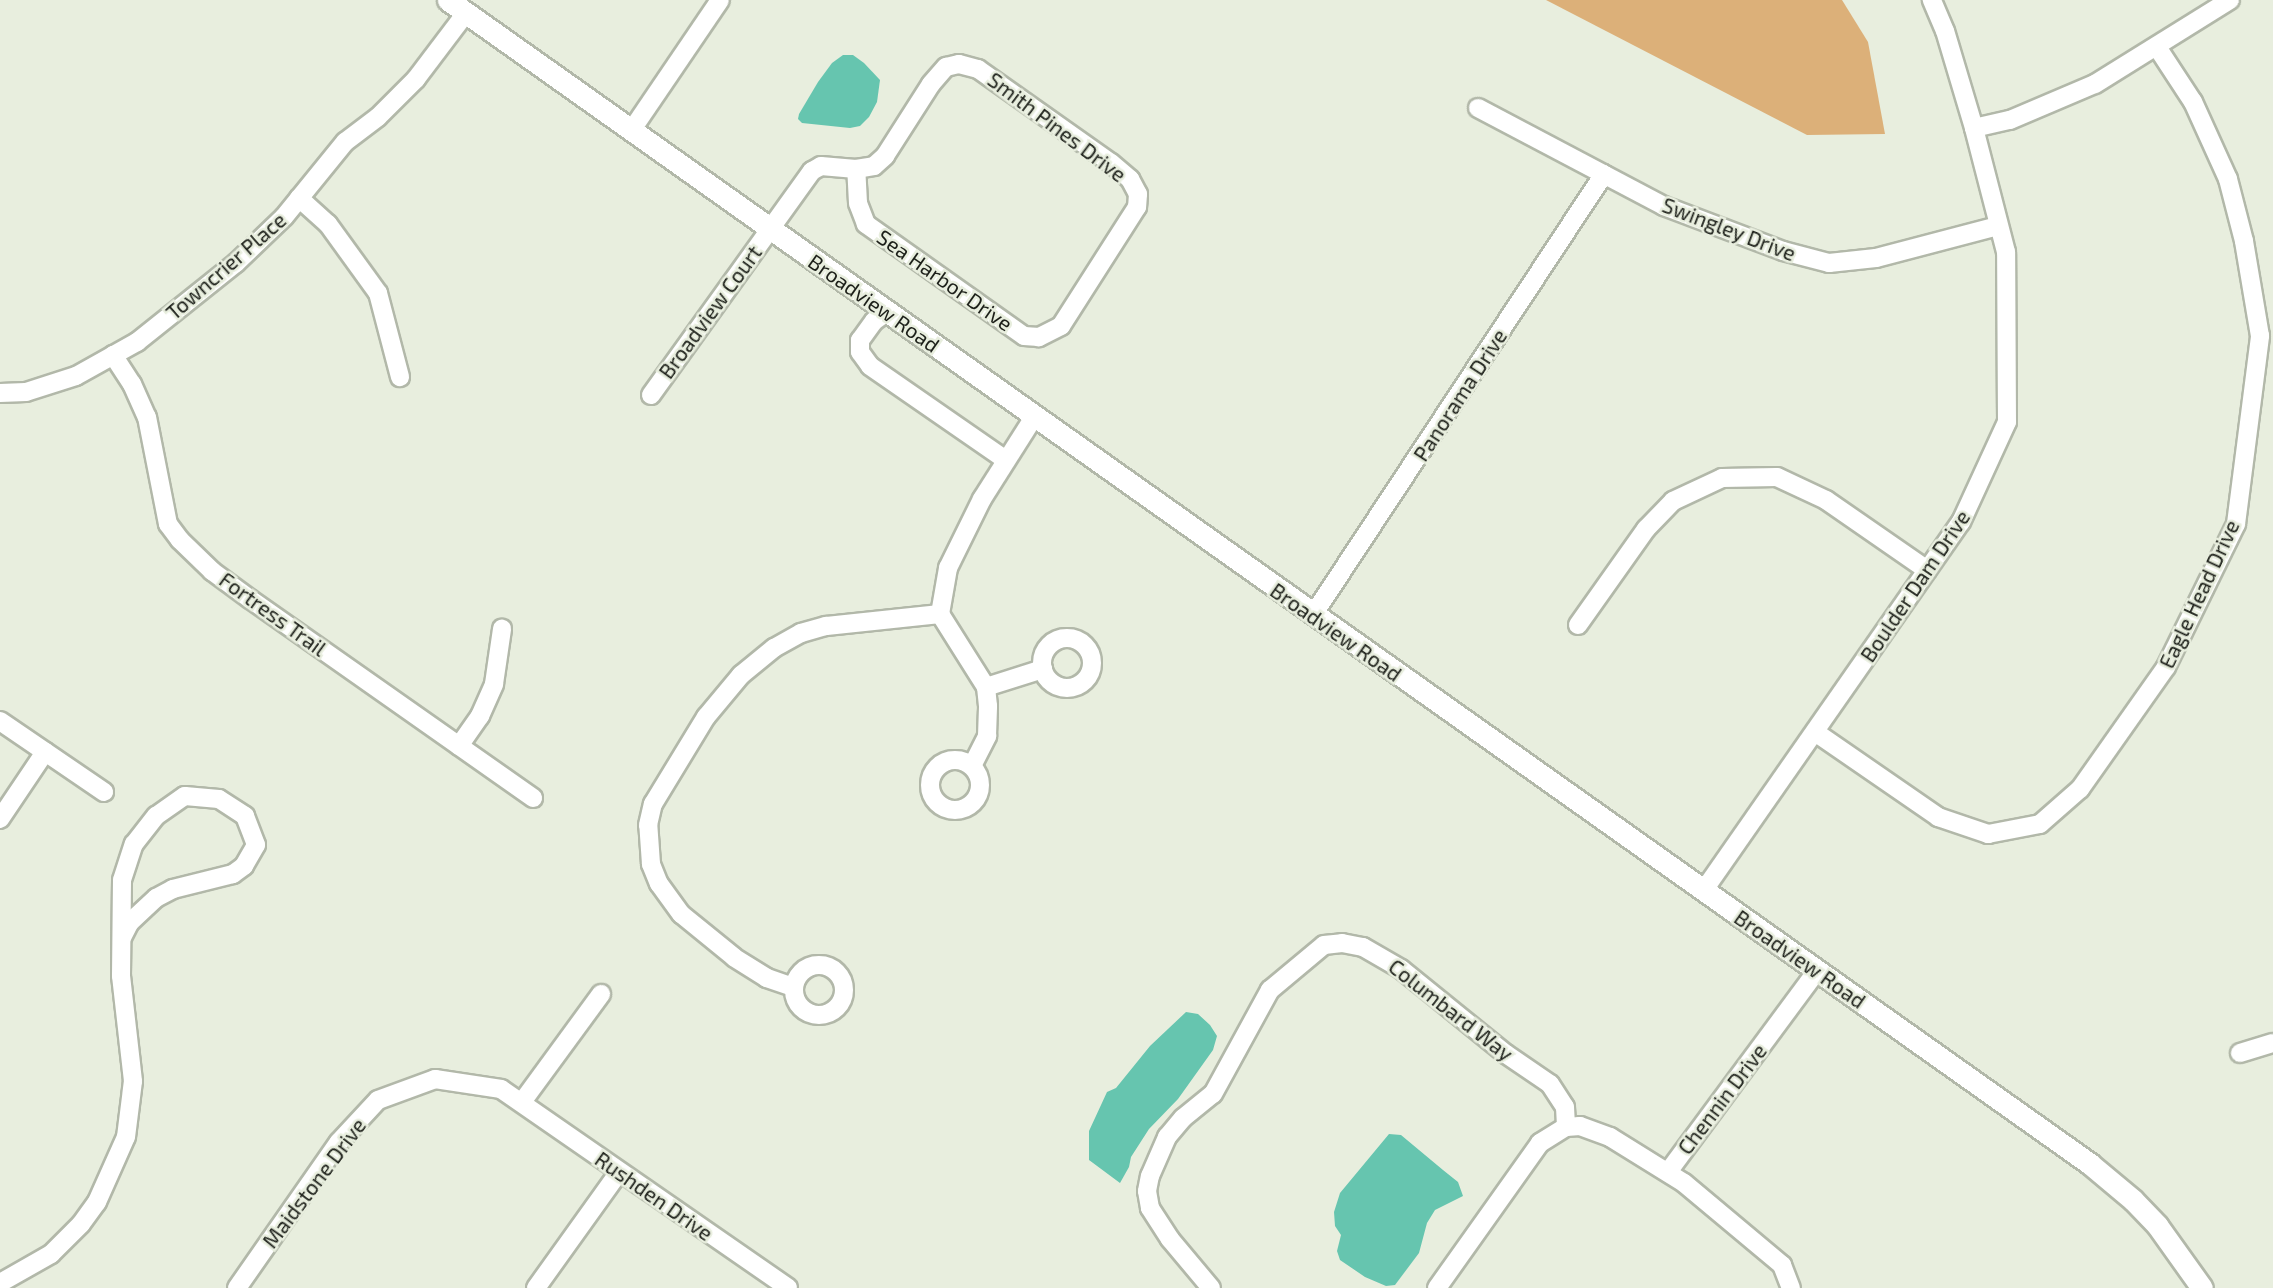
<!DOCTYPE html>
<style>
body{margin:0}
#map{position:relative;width:2273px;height:1288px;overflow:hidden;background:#e8eede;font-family:"Exo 2",sans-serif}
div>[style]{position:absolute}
.green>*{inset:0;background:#dcb079}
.water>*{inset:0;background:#66c5af}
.roads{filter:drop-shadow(2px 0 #b2b8a9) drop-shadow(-2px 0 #b2b8a9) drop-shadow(0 2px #b2b8a9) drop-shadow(0 -2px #b2b8a9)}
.minor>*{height:18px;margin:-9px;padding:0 9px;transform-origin:9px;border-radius:9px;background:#fff}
.minor>.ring{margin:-9px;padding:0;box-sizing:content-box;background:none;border:18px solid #fff;border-radius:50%}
.tertiary>*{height:21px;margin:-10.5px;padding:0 10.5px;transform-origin:10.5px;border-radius:10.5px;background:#fff}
span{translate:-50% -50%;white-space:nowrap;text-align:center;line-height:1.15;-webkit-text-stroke:5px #e8eede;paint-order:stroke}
.street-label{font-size:21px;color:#1c1f19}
</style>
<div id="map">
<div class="green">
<i style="clip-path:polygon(1546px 0,1842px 0,1868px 42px,1885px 134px,1807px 135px)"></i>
</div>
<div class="water">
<i style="clip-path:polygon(843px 55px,853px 55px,864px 63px,880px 80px,877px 102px,869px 117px,860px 126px,850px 128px,802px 123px,798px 119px,799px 114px,818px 82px,832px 63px)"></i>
<i style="clip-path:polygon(1186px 1012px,1198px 1014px,1210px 1025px,1217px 1036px,1213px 1050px,1178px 1099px,1149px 1129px,1131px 1157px,1129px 1167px,1120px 1183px,1089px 1160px,1089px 1131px,1107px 1092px,1116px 1088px,1150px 1046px)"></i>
<i style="clip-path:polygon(1389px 1134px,1401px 1135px,1443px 1170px,1458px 1182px,1463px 1196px,1435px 1210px,1427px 1223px,1419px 1253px,1395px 1285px,1386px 1286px,1365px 1277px,1340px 1260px,1337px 1251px,1341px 1235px,1335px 1226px,1334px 1212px,1340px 1193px)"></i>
</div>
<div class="roads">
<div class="minor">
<i style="left:1478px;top:108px;width:210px;rotate:27.8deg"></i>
<i style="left:1664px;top:206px;width:127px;rotate:20.7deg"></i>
<i style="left:1783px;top:251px;width:48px;rotate:14.6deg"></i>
<i style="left:1829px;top:263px;width:47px;rotate:-6.1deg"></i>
<i style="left:1876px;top:258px;width:126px;rotate:-14.7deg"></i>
<i style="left:1974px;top:128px;width:37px;rotate:-13deg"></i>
<i style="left:2010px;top:120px;width:92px;rotate:-23deg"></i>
<i style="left:2095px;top:84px;width:159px;rotate:-31.9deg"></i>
<i style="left:631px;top:131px;width:158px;rotate:-55.8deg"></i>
<i style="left:299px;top:198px;width:39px;rotate:42deg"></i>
<i style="left:328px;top:224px;width:85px;rotate:54.1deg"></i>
<i style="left:378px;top:293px;width:87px;rotate:75.3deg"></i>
<i style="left:887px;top:312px;width:16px;rotate:145deg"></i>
<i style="left:874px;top:321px;width:24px;rotate:126deg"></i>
<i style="left:860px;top:340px;width:12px;rotate:90deg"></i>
<i style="left:860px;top:352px;width:17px;rotate:54deg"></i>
<i style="left:870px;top:366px;width:165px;rotate:34.7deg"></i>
<i style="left:113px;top:355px;width:35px;rotate:57deg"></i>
<i style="left:132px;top:384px;width:36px;rotate:66deg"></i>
<i style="left:147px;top:417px;width:109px;rotate:78.9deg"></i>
<i style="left:168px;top:524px;width:20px;rotate:53deg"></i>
<i style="left:180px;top:540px;width:45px;rotate:44.1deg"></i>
<i style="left:212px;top:571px;width:47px;rotate:36.4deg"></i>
<i style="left:250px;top:599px;width:346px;rotate:35.1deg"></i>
<i style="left:0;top:393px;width:26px;rotate:-2deg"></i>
<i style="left:26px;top:392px;width:52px;rotate:-17.7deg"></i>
<i style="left:76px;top:376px;width:70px;rotate:-29.1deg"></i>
<i style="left:137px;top:342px;width:127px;rotate:-38.6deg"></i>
<i style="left:236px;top:263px;width:66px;rotate:-43.8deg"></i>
<i style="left:284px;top:217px;width:97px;rotate:-50.9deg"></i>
<i style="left:345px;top:142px;width:41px;rotate:-37.1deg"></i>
<i style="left:378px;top:117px;width:54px;rotate:-45deg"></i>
<i style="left:416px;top:79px;width:83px;rotate:-52.9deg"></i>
<i style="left:651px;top:395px;width:276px;rotate:-54.3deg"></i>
<i style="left:812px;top:171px;width:10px;rotate:-29deg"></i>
<i style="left:821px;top:166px;width:35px;rotate:5deg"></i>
<i style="left:856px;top:169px;width:18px;rotate:-9deg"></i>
<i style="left:874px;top:166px;width:15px;rotate:-42deg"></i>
<i style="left:885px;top:156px;width:85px;rotate:-57.4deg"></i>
<i style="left:931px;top:84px;width:23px;rotate:-49deg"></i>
<i style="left:946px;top:67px;width:13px;rotate:-13deg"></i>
<i style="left:959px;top:64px;width:20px;rotate:15deg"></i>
<i style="left:978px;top:69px;width:163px;rotate:35.3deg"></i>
<i style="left:1111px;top:163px;width:25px;rotate:40deg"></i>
<i style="left:1130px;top:179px;width:17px;rotate:62deg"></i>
<i style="left:1138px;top:194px;width:13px;rotate:94deg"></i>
<i style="left:1137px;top:207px;width:141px;rotate:122.6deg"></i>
<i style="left:1061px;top:326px;width:25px;rotate:153deg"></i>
<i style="left:1039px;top:337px;width:15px;rotate:-176deg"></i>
<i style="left:1024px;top:336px;width:194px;rotate:-144.7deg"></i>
<i style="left:866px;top:224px;width:22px;rotate:-111deg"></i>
<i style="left:858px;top:203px;width:34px;rotate:-93deg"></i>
<i style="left:1313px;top:615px;width:528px;rotate:-56.58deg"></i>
<i style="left:1578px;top:625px;width:118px;rotate:-54.7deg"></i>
<i style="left:1646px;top:529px;width:39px;rotate:-46deg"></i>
<i style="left:1673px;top:501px;width:54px;rotate:-25.1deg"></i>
<i style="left:1722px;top:478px;width:55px;rotate:-1deg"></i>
<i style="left:1777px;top:477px;width:54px;rotate:25.1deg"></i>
<i style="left:1826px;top:500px;width:123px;rotate:34.7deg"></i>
<i class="ring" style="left:1042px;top:638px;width:32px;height:32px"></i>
<i style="left:986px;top:687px;width:60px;rotate:-17.5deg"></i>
<i style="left:0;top:721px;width:126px;rotate:34.3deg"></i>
<i style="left:1815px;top:732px;width:150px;rotate:34.6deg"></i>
<i style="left:1938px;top:817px;width:53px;rotate:18.8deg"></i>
<i style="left:1988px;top:834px;width:53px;rotate:-10.9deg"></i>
<i style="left:2040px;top:824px;width:53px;rotate:-41.2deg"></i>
<i style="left:2080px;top:789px;width:149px;rotate:-54.8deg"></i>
<i style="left:2166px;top:667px;width:159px;rotate:-63.9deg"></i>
<i style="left:2236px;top:524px;width:190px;rotate:-82.7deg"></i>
<i style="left:2260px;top:336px;width:96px;rotate:-99.6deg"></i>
<i style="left:2244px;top:241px;width:64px;rotate:-104.5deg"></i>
<i style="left:2228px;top:179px;width:85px;rotate:-114.4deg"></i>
<i style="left:2193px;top:102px;width:66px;rotate:-123.2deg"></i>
<i style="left:459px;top:746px;width:37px;rotate:-55deg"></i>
<i style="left:480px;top:716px;width:35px;rotate:-66deg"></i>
<i style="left:494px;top:684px;width:56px;rotate:-81.7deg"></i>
<i class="ring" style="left:930px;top:760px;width:32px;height:32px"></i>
<i style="left:972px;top:766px;width:34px;rotate:-63deg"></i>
<i style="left:987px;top:736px;width:30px;rotate:-88deg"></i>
<i style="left:988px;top:706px;width:19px;rotate:-96deg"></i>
<i style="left:986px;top:687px;width:86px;rotate:-122.2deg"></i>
<i style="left:940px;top:614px;width:47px;rotate:-80.1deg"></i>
<i style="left:948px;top:568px;width:77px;rotate:-63.8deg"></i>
<i style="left:982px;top:499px;width:97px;rotate:-57.6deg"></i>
<i style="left:0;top:819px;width:81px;rotate:-56.1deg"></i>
<i style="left:1704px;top:890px;width:449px;rotate:-55.1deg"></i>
<i style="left:1961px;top:522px;width:110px;rotate:-65.3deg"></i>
<i style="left:2007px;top:422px;width:170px;rotate:-90.3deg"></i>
<i style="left:2006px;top:252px;width:128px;rotate:-104.5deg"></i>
<i style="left:1974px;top:128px;width:101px;rotate:-106.6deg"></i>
<i style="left:1945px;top:31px;width:34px;rotate:-113deg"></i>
<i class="ring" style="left:794px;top:965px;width:32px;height:32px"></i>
<i style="left:793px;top:987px;width:28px;rotate:-161deg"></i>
<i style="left:767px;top:978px;width:39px;rotate:-148deg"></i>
<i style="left:734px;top:957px;width:68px;rotate:-140.9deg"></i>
<i style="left:681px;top:914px;width:37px;rotate:-126deg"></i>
<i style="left:659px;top:884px;width:22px;rotate:-112deg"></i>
<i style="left:651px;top:864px;width:39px;rotate:-94deg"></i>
<i style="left:648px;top:825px;width:22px;rotate:-77deg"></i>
<i style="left:653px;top:804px;width:102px;rotate:-58.7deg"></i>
<i style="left:706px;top:717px;width:55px;rotate:-50.2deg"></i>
<i style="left:741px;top:675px;width:43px;rotate:-39.3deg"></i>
<i style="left:774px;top:648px;width:31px;rotate:-29deg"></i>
<i style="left:801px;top:633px;width:26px;rotate:-16deg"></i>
<i style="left:826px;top:626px;width:115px;rotate:-6deg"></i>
<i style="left:2240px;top:1053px;width:34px;rotate:-17deg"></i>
<i style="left:522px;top:1102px;width:134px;rotate:-53.8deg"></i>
<i style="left:1668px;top:1172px;width:250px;rotate:-53.5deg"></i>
<i style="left:0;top:1283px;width:59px;rotate:-29.6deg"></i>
<i style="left:51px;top:1254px;width:42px;rotate:-45deg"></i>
<i style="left:81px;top:1224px;width:27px;rotate:-54deg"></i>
<i style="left:97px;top:1202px;width:71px;rotate:-66deg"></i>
<i style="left:126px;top:1137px;width:56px;rotate:-82.9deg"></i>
<i style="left:133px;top:1081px;width:106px;rotate:-96.5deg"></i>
<i style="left:121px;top:976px;width:96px;rotate:-89.4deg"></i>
<i style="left:122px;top:880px;width:38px;rotate:-72deg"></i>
<i style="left:134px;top:844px;width:36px;rotate:-52deg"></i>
<i style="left:156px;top:816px;width:35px;rotate:-35deg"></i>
<i style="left:185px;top:796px;width:34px;rotate:5deg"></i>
<i style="left:219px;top:799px;width:31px;rotate:33deg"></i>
<i style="left:245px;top:816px;width:31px;rotate:69deg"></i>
<i style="left:256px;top:845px;width:24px;rotate:120deg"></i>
<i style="left:244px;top:866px;width:14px;rotate:144deg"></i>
<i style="left:233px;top:874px;width:62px;rotate:166deg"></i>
<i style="left:173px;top:889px;width:19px;rotate:152deg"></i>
<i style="left:156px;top:898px;width:35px;rotate:137deg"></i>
<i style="left:130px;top:922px;width:18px;rotate:117deg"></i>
<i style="left:237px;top:1288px;width:178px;rotate:-55.1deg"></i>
<i style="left:339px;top:1142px;width:57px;rotate:-47.1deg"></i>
<i style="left:378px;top:1100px;width:61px;rotate:-20.2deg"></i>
<i style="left:435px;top:1079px;width:67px;rotate:8.6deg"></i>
<i style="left:501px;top:1089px;width:349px;rotate:34.7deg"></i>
<i style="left:536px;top:1288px;width:143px;rotate:-54.4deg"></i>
<i style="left:1211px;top:1288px;width:64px;rotate:-129.9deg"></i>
<i style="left:1170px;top:1239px;width:37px;rotate:-123deg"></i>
<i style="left:1150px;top:1208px;width:17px;rotate:-100deg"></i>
<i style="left:1147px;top:1191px;width:15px;rotate:-79deg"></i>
<i style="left:1150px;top:1176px;width:43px;rotate:-66.4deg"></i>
<i style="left:1167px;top:1137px;width:25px;rotate:-50deg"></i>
<i style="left:1183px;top:1118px;width:38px;rotate:-39deg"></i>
<i style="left:1213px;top:1094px;width:119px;rotate:-61.3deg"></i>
<i style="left:1270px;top:990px;width:70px;rotate:-39.8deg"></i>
<i style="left:1324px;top:945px;width:18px;rotate:-6deg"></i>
<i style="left:1342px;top:943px;width:21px;rotate:11deg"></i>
<i style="left:1363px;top:947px;width:44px;rotate:30.1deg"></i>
<i style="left:1401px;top:969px;width:135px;rotate:39deg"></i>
<i style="left:1506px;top:1054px;width:53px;rotate:34.3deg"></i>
<i style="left:1550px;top:1084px;width:27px;rotate:57deg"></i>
<i style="left:1565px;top:1107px;width:20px;rotate:87deg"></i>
<i style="left:1437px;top:1288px;width:178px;rotate:-54.6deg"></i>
<i style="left:1540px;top:1143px;width:31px;rotate:-32deg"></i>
<i style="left:1566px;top:1127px;width:14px;rotate:-4deg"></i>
<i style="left:1580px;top:1126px;width:32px;rotate:20deg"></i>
<i style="left:1610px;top:1137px;width:87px;rotate:31.9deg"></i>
<i style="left:1684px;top:1183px;width:128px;rotate:39.9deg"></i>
<i style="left:1782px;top:1265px;width:25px;rotate:69deg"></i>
</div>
<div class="tertiary">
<i style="left:448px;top:0;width:2013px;rotate:35.33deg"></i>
<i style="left:2090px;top:1164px;width:56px;rotate:39.9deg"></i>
<i style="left:2133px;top:1200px;width:35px;rotate:46deg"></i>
<i style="left:2157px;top:1225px;width:77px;rotate:54.5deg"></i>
</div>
</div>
<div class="street-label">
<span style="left:1057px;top:127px;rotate:37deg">Smith Pines Drive</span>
<span style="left:1729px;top:229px;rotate:21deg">Swingley Drive</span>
<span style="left:226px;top:266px;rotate:-41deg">Towncrier Place</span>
<span style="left:945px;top:280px;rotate:35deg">Sea Harbor Drive</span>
<span style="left:874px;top:303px;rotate:35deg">Broadview Road</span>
<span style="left:710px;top:312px;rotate:-54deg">Broadview Court</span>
<span style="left:1460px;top:395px;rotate:-57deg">Panorama Drive</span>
<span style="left:1915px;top:586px;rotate:-56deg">Boulder Dam Drive</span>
<span style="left:2199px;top:594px;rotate:-65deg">Eagle Head Drive</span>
<span style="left:273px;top:614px;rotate:36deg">Fortress Trail</span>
<span style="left:1336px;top:632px;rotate:35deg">Broadview Road</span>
<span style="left:1800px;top:959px;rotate:35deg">Broadview Road</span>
<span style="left:1451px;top:1010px;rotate:38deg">Columbard Way</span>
<span style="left:1722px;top:1099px;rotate:-53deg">Chennin Drive</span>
<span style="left:314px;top:1183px;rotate:-53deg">Maidstone Drive</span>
<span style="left:654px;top:1196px;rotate:35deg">Rushden Drive</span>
</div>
</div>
